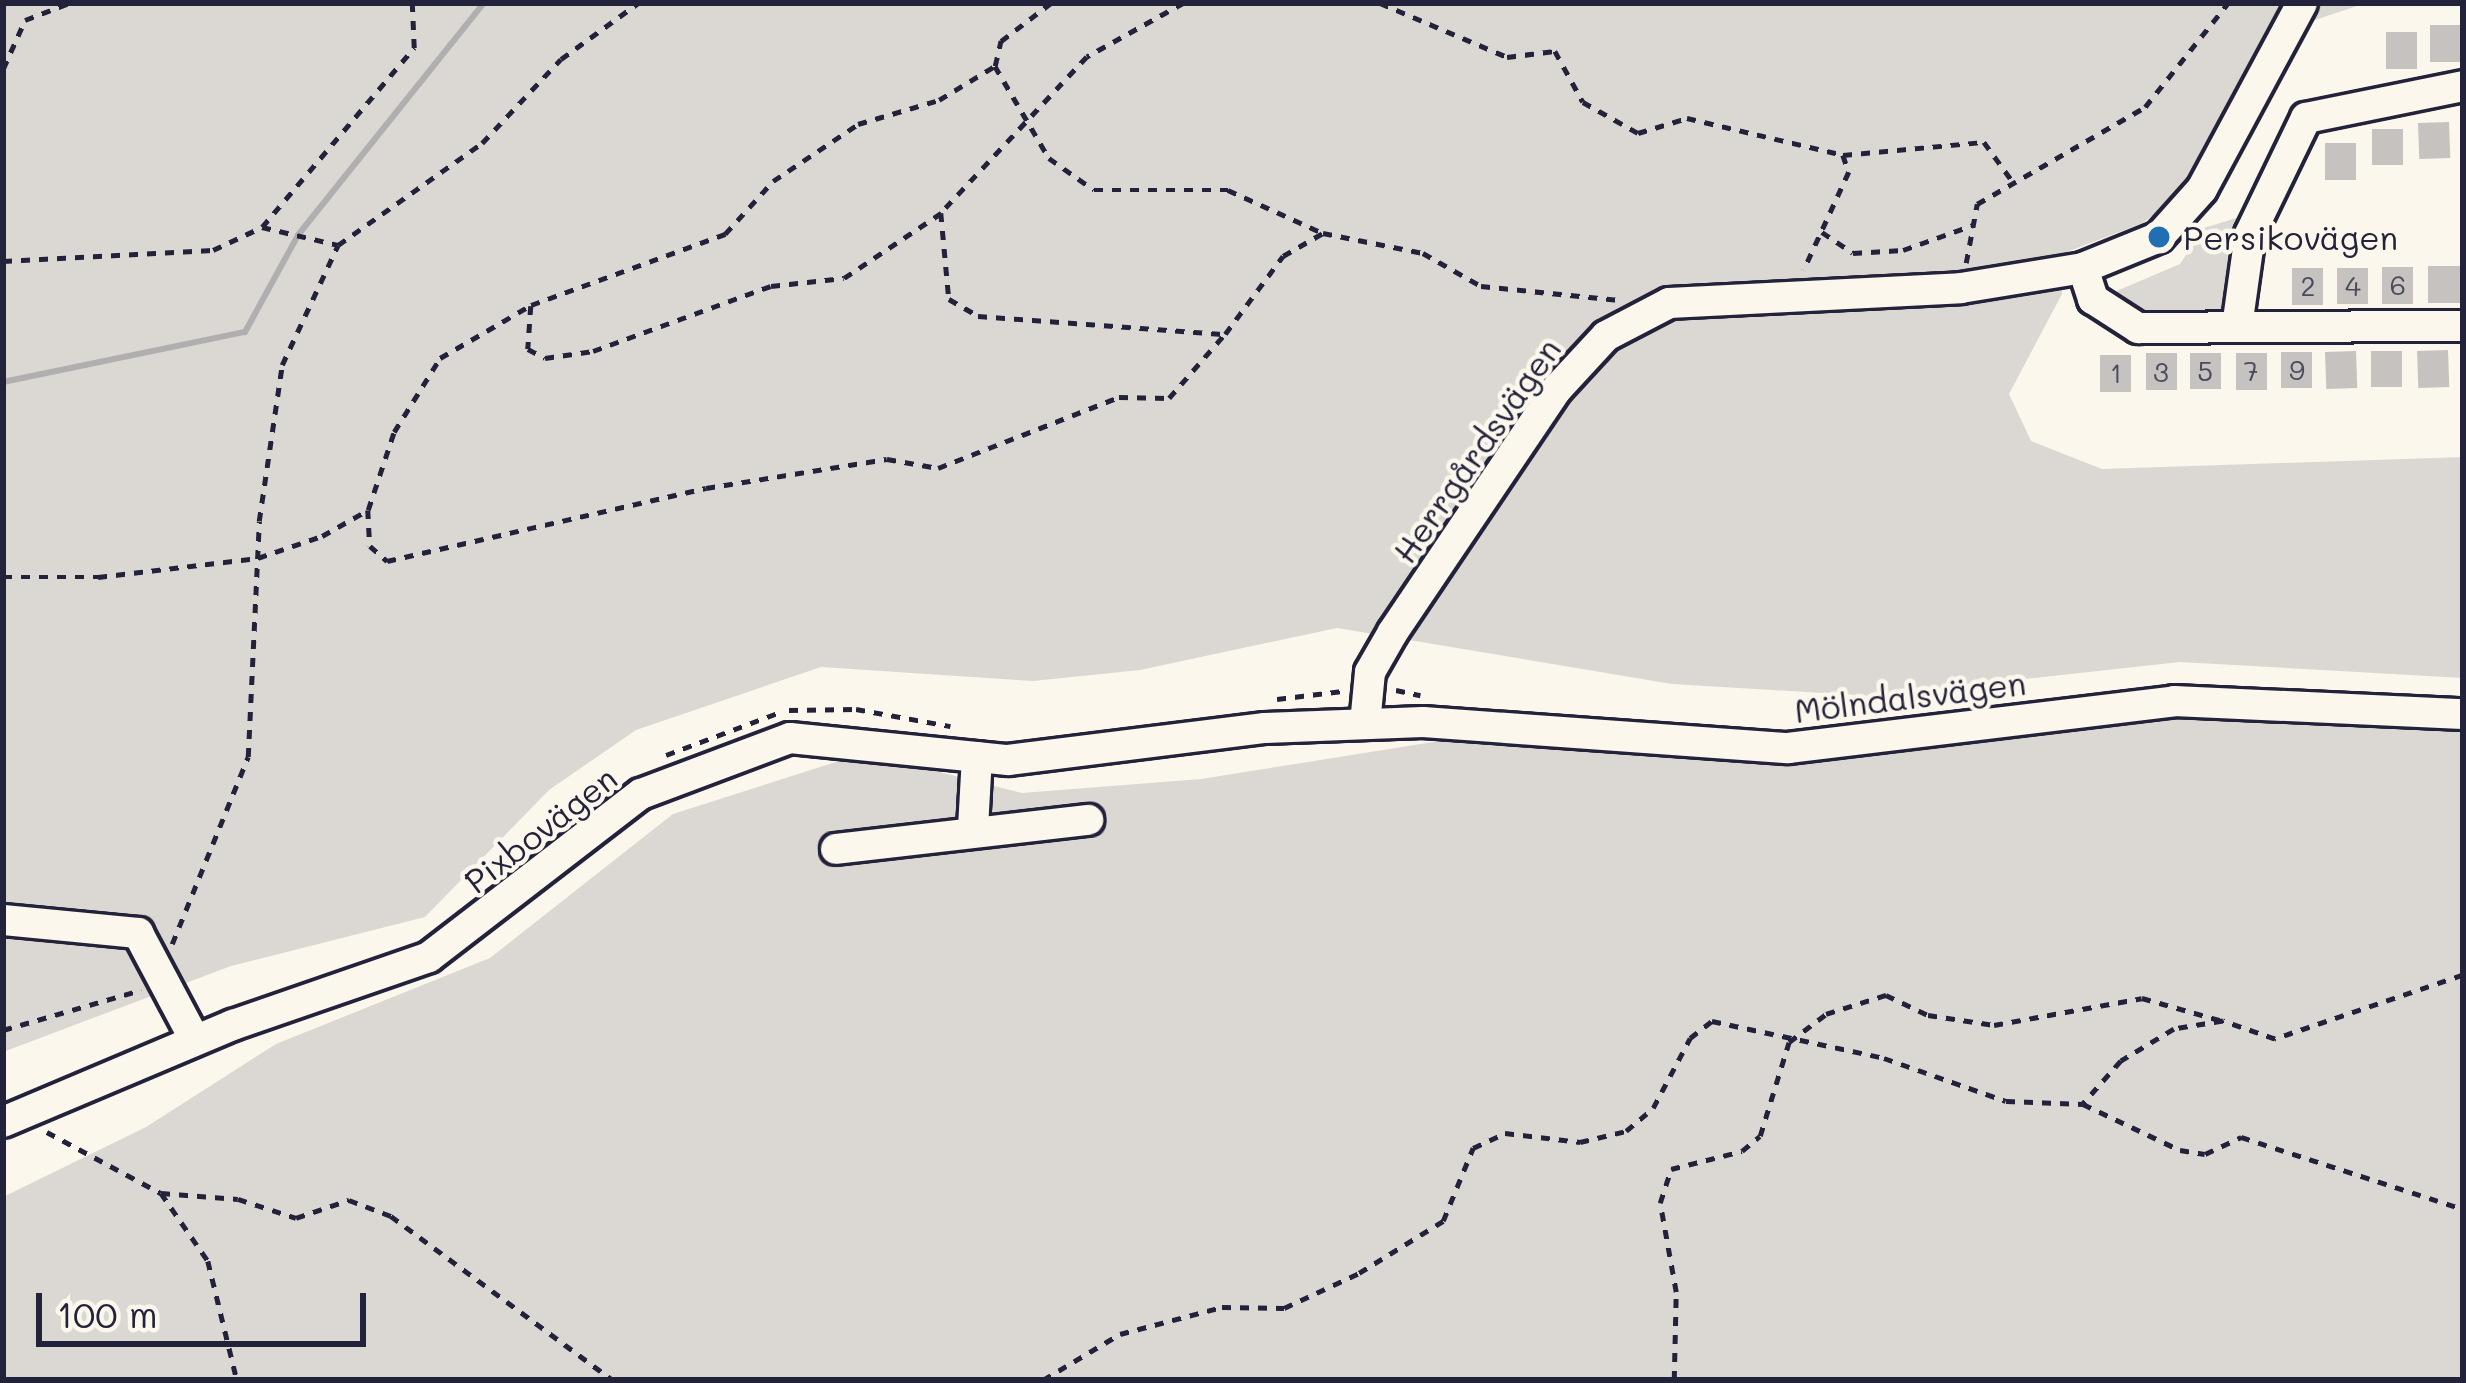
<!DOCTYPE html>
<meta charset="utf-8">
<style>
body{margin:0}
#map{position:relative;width:2466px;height:1383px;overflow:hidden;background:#fbf7ec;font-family:Mali,sans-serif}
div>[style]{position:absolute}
.green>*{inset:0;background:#dbd8d3}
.stream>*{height:6px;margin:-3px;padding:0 3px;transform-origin:3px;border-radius:3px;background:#b1aeb0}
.building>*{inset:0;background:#c6c2c0;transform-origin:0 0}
.path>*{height:4.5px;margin-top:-2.25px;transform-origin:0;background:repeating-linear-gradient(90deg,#22223b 0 9px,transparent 0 18px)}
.roads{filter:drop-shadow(3px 0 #22223b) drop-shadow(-3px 0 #22223b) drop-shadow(0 3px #22223b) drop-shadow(0 -3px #22223b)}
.minor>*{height:30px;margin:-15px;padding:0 15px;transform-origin:15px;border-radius:15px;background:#fbf7ec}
.dots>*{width:33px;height:33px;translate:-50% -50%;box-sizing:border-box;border:6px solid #fbf7ec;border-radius:50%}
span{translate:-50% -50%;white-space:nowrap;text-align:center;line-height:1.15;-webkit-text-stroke:9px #fbf7ec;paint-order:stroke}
.number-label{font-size:27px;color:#4b4a5c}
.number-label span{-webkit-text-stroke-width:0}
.poi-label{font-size:33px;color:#22223b}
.left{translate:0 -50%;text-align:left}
.street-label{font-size:33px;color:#22223b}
.frame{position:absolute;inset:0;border:6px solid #22223b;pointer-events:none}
.scale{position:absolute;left:36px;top:1293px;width:330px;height:54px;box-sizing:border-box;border:6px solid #22223b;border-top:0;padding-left:15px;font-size:36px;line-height:42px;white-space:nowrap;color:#22223b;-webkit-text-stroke:9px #fbf7ec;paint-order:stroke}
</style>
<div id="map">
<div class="green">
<i style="clip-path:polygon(3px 3px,2366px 3px,2315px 20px,2277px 19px,2220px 140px,2185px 189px,2143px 223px,2059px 255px,2062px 294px,2009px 394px,2031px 441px,2102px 469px,2463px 457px,2463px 678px,2180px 662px,1872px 696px,1672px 684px,1337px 628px,1140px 670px,1033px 681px,821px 667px,636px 730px,549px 790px,425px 917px,231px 966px,3px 1052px)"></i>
<i style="clip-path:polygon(2249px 214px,2225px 312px,2150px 318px,2115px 301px,2112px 293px,2180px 264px,2204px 228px)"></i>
<i style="clip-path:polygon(2230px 718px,2463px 732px,2463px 1380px,3px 1380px,3px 1197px,146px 1127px,276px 1044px,490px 958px,673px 814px,864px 753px,1022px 793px,1201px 779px,1452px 739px,1818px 762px,2124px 719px)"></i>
</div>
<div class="stream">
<i style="left:3px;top:382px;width:247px;rotate:-11.7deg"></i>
<i style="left:245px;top:332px;width:111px;rotate:-61.3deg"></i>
<i style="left:298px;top:235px;width:297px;rotate:-51.3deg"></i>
</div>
<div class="building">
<i style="left:2461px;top:25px;width:37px;height:31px;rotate:90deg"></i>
<i style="left:2417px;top:32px;width:37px;height:31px;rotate:90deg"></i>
<i style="left:2449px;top:122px;width:36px;height:31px;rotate:88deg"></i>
<i style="left:2403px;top:129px;width:36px;height:31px;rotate:90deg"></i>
<i style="left:2325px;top:143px;width:31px;height:37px"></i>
<i style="left:2460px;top:266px;width:37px;height:32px;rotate:90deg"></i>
<i style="left:2382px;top:267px;width:31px;height:37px"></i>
<i style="left:2292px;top:268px;width:31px;height:37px"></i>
<i style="left:2337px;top:268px;width:31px;height:36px"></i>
<i style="left:2448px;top:350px;width:37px;height:31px;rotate:88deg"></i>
<i style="left:2356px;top:351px;width:37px;height:31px;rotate:88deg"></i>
<i style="left:2371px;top:351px;width:31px;height:36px"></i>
<i style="left:2312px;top:352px;width:36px;height:31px;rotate:90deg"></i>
<i style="left:2177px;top:353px;width:37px;height:31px;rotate:90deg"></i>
<i style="left:2221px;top:353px;width:36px;height:31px;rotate:90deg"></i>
<i style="left:2236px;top:353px;width:31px;height:37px"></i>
<i style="left:2100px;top:355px;width:31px;height:37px"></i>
</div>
<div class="path">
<i style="left:1184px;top:3px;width:111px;rotate:150.9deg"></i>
<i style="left:1087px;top:57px;width:214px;rotate:133.1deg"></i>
<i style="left:941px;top:213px;width:86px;rotate:84.7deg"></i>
<i style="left:949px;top:299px;width:34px;rotate:30deg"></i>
<i style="left:978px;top:316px;width:248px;rotate:4.2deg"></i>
<i style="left:1225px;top:334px;width:97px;rotate:-53.4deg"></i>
<i style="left:1283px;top:256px;width:46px;rotate:-29.9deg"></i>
<i style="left:1323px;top:233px;width:102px;rotate:11.3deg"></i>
<i style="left:1423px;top:253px;width:67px;rotate:29.6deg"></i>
<i style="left:1481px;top:286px;width:139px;rotate:5.8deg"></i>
<i style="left:1380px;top:3px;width:138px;rotate:23deg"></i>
<i style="left:1507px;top:57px;width:48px;rotate:-7.1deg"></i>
<i style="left:1555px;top:51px;width:58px;rotate:61.2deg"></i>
<i style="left:1583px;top:102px;width:63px;rotate:29.4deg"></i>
<i style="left:1638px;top:133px;width:51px;rotate:-17deg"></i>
<i style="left:1687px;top:118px;width:160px;rotate:13.3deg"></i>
<i style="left:1843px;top:155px;width:18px;rotate:71deg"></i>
<i style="left:1849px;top:172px;width:108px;rotate:114.7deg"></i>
<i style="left:995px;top:66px;width:107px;rotate:59.6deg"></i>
<i style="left:1049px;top:158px;width:55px;rotate:35.4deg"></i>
<i style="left:1094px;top:190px;width:134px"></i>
<i style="left:1228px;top:190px;width:104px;rotate:24.4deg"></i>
<i style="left:3px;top:69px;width:54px;rotate:-65.8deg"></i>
<i style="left:25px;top:20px;width:47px;rotate:-21.1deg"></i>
<i style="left:1843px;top:155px;width:142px;rotate:-5.3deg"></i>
<i style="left:1984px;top:142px;width:49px;rotate:54.1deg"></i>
<i style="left:262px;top:227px;width:235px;rotate:-49.7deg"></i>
<i style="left:414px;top:48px;width:45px;rotate:-92.5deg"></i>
<i style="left:1822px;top:232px;width:37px;rotate:34deg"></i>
<i style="left:1853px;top:253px;width:50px;rotate:-3.4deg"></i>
<i style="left:1903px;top:250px;width:74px;rotate:-19.7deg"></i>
<i style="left:3px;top:261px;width:210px;rotate:-3deg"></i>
<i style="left:213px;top:250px;width:54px;rotate:-25.1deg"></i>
<i style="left:262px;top:227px;width:78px;rotate:13.3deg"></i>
<i style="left:1966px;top:263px;width:60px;rotate:-79.4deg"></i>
<i style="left:1977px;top:204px;width:194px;rotate:-30deg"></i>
<i style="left:2145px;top:107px;width:133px;rotate:-51.4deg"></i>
<i style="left:531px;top:306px;width:43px;rotate:94deg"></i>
<i style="left:528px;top:349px;width:19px;rotate:28deg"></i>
<i style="left:545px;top:358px;width:49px;rotate:-8.3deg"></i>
<i style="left:593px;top:351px;width:189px;rotate:-20.1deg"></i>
<i style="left:771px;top:286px;width:73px;rotate:-6.3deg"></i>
<i style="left:844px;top:278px;width:117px;rotate:-33.8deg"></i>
<i style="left:368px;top:510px;width:36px;rotate:87deg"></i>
<i style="left:370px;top:546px;width:23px;rotate:41deg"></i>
<i style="left:387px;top:561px;width:327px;rotate:-12.9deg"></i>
<i style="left:706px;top:488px;width:183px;rotate:-9.1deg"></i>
<i style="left:887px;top:459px;width:52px;rotate:10deg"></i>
<i style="left:938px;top:468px;width:194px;rotate:-21.4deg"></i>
<i style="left:1119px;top:397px;width:50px;rotate:1.1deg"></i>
<i style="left:1169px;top:398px;width:82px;rotate:-48.9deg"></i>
<i style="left:3px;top:577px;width:95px"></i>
<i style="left:98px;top:577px;width:161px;rotate:-6.8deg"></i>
<i style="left:258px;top:558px;width:68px;rotate:-19deg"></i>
<i style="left:322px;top:536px;width:53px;rotate:-29.5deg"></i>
<i style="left:368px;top:510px;width:82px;rotate:-71.6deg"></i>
<i style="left:394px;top:432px;width:87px;rotate:-58.1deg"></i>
<i style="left:440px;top:358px;width:105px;rotate:-30.2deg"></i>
<i style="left:531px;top:305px;width:207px;rotate:-20.1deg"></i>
<i style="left:725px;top:234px;width:72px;rotate:-47.8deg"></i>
<i style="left:773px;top:181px;width:102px;rotate:-33.8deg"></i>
<i style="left:858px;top:124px;width:84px;rotate:-16.5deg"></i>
<i style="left:939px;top:100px;width:66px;rotate:-31.3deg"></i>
<i style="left:995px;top:66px;width:26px;rotate:-77deg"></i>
<i style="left:1001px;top:41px;width:63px;rotate:-37.2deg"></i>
<i style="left:1396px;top:690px;width:25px;rotate:12deg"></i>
<i style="left:1277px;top:699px;width:66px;rotate:-6.9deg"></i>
<i style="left:789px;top:710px;width:67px;rotate:-0.9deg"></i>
<i style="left:856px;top:709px;width:96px;rotate:10.3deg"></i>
<i style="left:666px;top:755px;width:120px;rotate:-20.6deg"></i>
<i style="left:550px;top:829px;width:48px;rotate:-38.3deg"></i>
<i style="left:172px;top:944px;width:202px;rotate:-67.9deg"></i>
<i style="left:248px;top:757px;width:236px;rotate:-87.3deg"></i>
<i style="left:259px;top:521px;width:158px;rotate:-81.6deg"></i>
<i style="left:282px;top:365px;width:132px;rotate:-65deg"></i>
<i style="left:338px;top:245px;width:176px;rotate:-35.3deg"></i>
<i style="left:482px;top:143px;width:115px;rotate:-46.8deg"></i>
<i style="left:561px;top:59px;width:95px;rotate:-36deg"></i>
<i style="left:2463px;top:975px;width:199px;rotate:161.2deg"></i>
<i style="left:2275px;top:1039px;width:55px;rotate:-160.9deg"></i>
<i style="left:2223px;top:1021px;width:50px;rotate:170.7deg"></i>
<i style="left:2174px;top:1029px;width:62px;rotate:148.9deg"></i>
<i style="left:2121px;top:1061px;width:57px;rotate:131.5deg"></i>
<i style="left:2083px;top:1104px;width:107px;rotate:25.4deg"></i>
<i style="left:2180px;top:1150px;width:25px;rotate:9deg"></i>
<i style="left:2205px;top:1154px;width:40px;rotate:-25deg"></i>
<i style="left:2241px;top:1137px;width:233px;rotate:18deg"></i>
<i style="left:3px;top:1030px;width:144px;rotate:-16.2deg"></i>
<i style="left:47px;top:1132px;width:129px;rotate:28.2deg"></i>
<i style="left:161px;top:1193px;width:77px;rotate:4.5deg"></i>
<i style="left:238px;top:1199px;width:61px;rotate:18.1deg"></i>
<i style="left:296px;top:1218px;width:56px;rotate:-18.8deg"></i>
<i style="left:349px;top:1200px;width:45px;rotate:20.9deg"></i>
<i style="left:391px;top:1216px;width:276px;rotate:36.5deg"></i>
<i style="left:161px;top:1193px;width:83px;rotate:55.3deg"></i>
<i style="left:208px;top:1261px;width:122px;rotate:76.3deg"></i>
<i style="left:1043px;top:1380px;width:90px;rotate:-30.9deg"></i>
<i style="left:1120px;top:1334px;width:106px;rotate:-14.8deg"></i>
<i style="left:1222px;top:1307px;width:62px;rotate:0.9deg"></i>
<i style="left:1284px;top:1308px;width:83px;rotate:-25deg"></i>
<i style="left:1359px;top:1273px;width:99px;rotate:-31.8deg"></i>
<i style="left:1443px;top:1221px;width:79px;rotate:-67.7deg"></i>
<i style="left:1473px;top:1148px;width:35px;rotate:-25deg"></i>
<i style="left:1505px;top:1133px;width:76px;rotate:6.8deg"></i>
<i style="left:1580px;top:1142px;width:47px;rotate:-13.4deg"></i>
<i style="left:1626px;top:1131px;width:35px;rotate:-40deg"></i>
<i style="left:1653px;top:1108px;width:79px;rotate:-62.1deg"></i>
<i style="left:1690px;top:1038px;width:28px;rotate:-38deg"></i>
<i style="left:1712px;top:1021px;width:176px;rotate:12.1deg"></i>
<i style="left:1884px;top:1058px;width:129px;rotate:19.4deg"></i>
<i style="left:2006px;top:1101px;width:77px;rotate:2.2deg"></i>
<i style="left:1674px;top:1380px;width:88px;rotate:-88.7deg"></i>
<i style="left:1676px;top:1292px;width:90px;rotate:-100.2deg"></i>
<i style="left:1660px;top:1203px;width:36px;rotate:-72deg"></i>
<i style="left:1671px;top:1169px;width:73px;rotate:-14.2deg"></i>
<i style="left:1742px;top:1151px;width:23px;rotate:-40deg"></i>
<i style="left:1760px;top:1136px;width:98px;rotate:-72.9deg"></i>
<i style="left:1789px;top:1042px;width:46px;rotate:-37.1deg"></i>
<i style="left:1826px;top:1014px;width:63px;rotate:-17.6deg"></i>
<i style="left:1886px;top:995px;width:47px;rotate:25.5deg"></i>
<i style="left:1928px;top:1015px;width:67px;rotate:8.6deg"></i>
<i style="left:1994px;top:1025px;width:150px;rotate:-10.3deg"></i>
<i style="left:2142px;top:998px;width:84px;rotate:15.9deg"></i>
</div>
<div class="roads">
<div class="minor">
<i style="left:2083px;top:268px;width:33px;rotate:72deg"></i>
<i style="left:2093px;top:299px;width:54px;rotate:32.8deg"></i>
<i style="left:2138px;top:328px;width:325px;rotate:-0.4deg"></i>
<i style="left:2237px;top:327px;width:94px;rotate:-82deg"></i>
<i style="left:2250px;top:234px;width:129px;rotate:-64.2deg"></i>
<i style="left:2306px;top:118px;width:160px;rotate:-11.5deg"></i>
<i style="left:1365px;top:724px;width:52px;rotate:-84.5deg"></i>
<i style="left:1370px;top:672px;width:46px;rotate:-60.1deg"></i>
<i style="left:1393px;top:632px;width:293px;rotate:-56deg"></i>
<i style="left:1557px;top:389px;width:72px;rotate:-47.2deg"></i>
<i style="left:1606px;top:336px;width:71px;rotate:-27.6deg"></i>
<i style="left:1669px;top:303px;width:292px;rotate:-2.9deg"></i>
<i style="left:1961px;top:288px;width:124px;rotate:-9.3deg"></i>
<i style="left:2083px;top:268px;width:82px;rotate:-22.2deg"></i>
<i style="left:2159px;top:237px;width:64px;rotate:-48.1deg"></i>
<i style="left:2202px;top:189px;width:211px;rotate:-61.7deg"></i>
<i style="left:973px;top:828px;width:71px;rotate:-86.8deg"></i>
<i style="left:836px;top:849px;width:254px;rotate:-6.6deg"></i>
<i style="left:3px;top:920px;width:136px;rotate:5.5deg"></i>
<i style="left:138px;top:933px;width:121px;rotate:62deg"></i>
<i style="left:3px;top:1122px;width:250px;rotate:-22.9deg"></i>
<i style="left:233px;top:1025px;width:207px;rotate:-19.1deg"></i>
<i style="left:429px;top:957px;width:267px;rotate:-37.6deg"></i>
<i style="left:641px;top:794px;width:159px;rotate:-20.6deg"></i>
<i style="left:790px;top:738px;width:219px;rotate:5.8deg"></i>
<i style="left:1008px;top:760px;width:259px;rotate:-7.1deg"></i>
<i style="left:1265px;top:728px;width:158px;rotate:-2.2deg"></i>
<i style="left:1423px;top:722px;width:366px;rotate:4.1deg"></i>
<i style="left:1788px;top:748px;width:389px;rotate:-6.9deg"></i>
<i style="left:2174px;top:701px;width:289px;rotate:2.6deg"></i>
</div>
</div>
<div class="dots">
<i style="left:2159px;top:237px;background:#1f6fb2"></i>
</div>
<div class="number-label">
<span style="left:2398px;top:285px">6</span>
<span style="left:2308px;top:286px">2</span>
<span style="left:2353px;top:286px">4</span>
<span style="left:2297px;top:370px">9</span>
<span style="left:2205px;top:371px">5</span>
<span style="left:2251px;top:371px">7</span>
<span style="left:2161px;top:372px">3</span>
<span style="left:2116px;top:373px">1</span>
</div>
<div class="poi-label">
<span class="left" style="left:2183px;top:237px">Persikovägen</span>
</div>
<div class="street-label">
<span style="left:1476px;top:450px;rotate:-55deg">Herrgårdsvägen</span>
<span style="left:1910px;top:696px;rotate:-7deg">Mölndalsvägen</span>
<span style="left:540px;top:829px;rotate:-38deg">Pixbovägen</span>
</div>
<div class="frame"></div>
<div class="scale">100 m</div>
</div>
